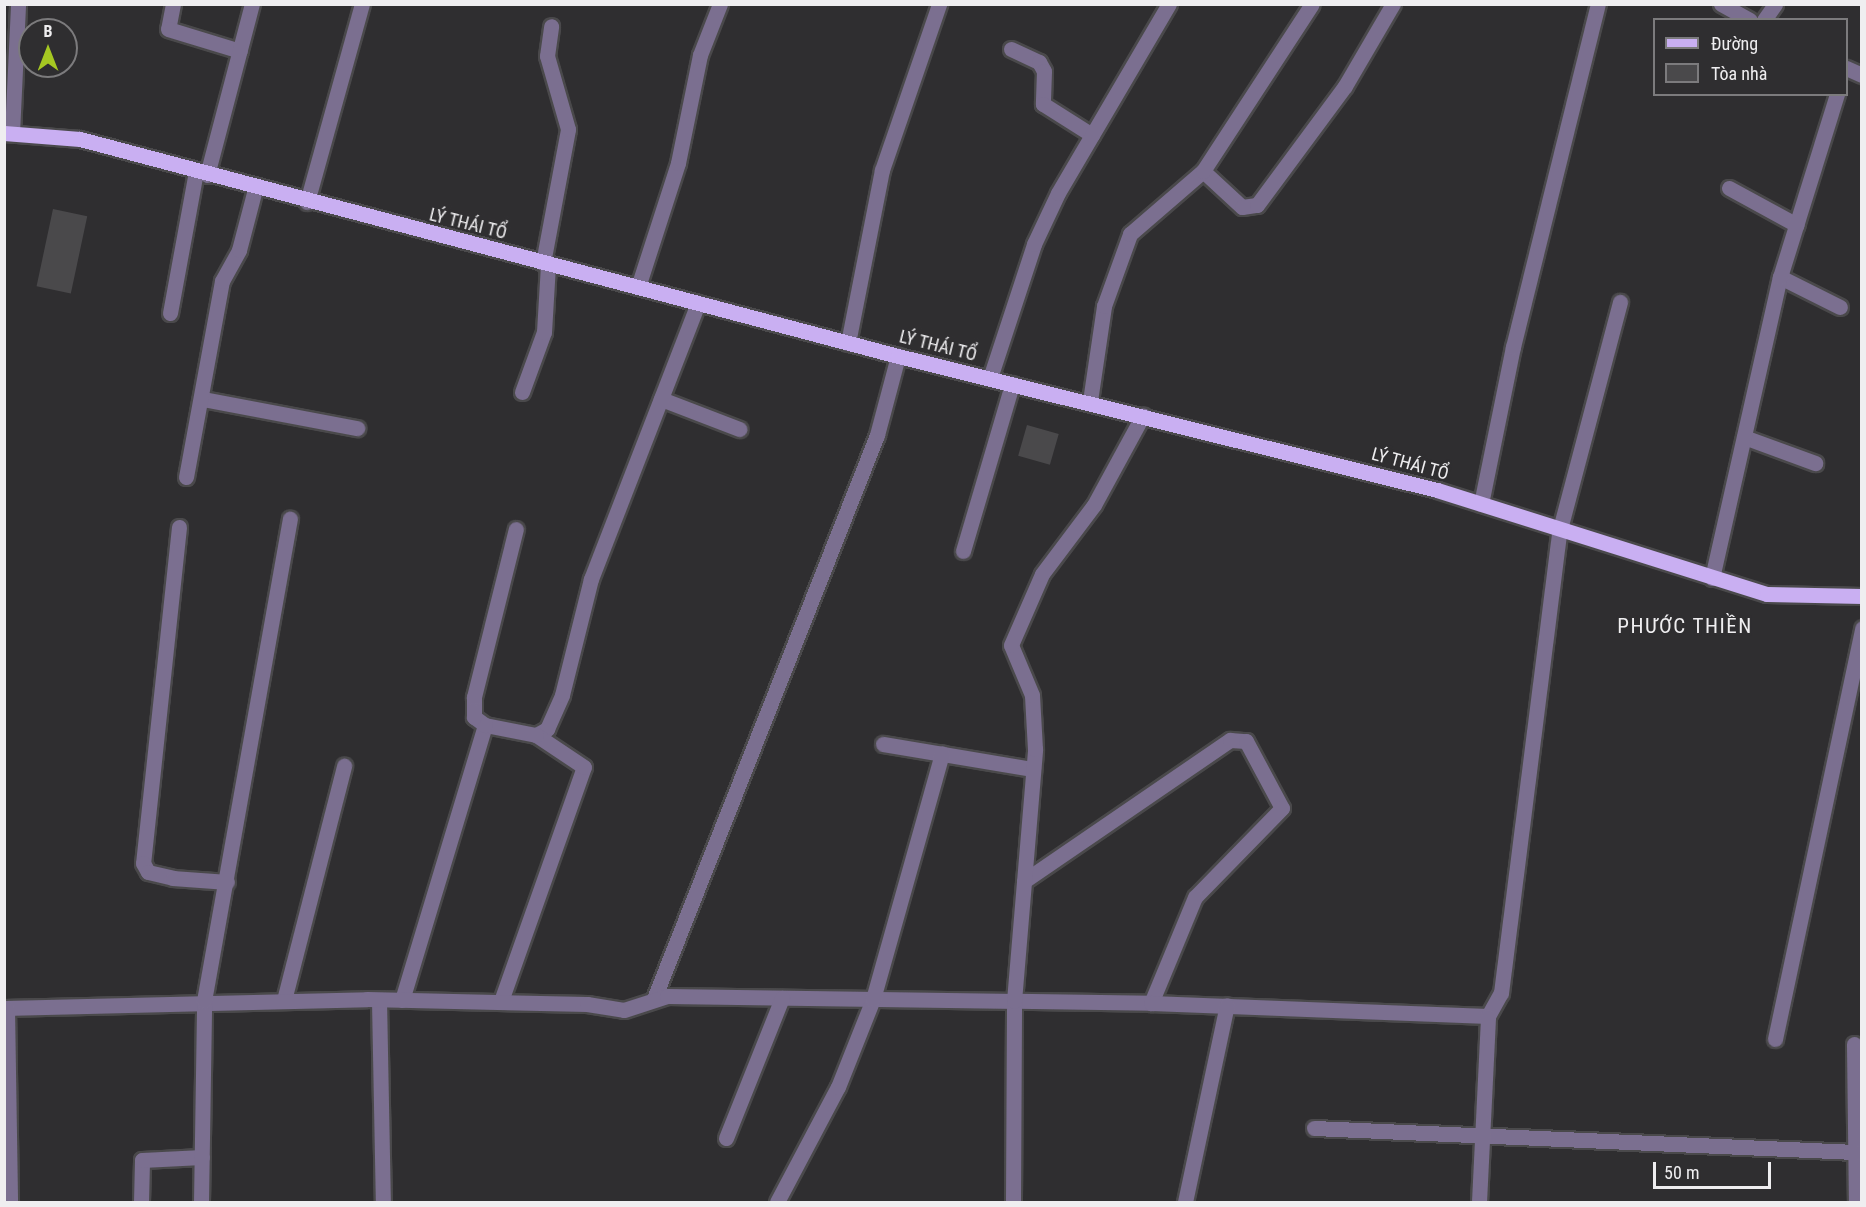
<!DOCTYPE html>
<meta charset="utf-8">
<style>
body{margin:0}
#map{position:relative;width:1866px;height:1207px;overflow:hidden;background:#2f2e30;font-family:"Roboto Condensed",sans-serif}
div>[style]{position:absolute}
.building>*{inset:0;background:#4a494b;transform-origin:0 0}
.roads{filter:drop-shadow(2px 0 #4a494b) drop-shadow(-2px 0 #4a494b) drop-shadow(0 2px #4a494b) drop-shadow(0 -2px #4a494b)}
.minor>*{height:15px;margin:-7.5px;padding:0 7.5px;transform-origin:7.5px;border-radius:7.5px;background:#7b6f90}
.major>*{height:15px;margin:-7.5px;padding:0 7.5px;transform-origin:7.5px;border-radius:7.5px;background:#c9aff2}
span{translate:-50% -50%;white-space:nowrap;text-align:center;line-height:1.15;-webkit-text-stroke:4.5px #2f2e30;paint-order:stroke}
.street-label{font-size:18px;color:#efeef0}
.quarter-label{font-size:21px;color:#efeef0;letter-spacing:1.5px}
.frame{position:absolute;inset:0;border:6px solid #efeef0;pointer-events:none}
.legend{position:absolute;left:1653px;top:18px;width:195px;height:78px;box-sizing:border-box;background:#2f2e30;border:2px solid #7c7b7d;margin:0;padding:8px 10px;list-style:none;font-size:18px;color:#efeef0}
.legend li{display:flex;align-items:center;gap:12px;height:30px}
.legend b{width:30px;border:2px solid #7c7b7d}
.north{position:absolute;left:18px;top:18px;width:60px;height:60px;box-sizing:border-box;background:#2f2e30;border:2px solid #7c7b7d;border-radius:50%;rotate:0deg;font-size:16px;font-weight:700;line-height:24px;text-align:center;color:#efeef0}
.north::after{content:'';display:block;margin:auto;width:21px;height:27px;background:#a5c822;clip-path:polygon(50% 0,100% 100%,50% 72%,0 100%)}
.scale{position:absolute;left:1653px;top:1162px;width:118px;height:27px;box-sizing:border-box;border:3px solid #efeef0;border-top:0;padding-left:8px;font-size:18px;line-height:21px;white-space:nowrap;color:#efeef0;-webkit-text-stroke:4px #2f2e30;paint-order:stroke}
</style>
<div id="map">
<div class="building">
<i style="left:53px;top:209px;width:35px;height:79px;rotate:12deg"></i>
<i style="left:1027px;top:425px;width:33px;height:32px;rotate:16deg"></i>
</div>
<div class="roads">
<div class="minor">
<i style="left:173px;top:4px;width:25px;rotate:101deg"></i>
<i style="left:168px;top:29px;width:75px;rotate:17deg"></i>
<i style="left:1721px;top:4px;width:33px;rotate:29deg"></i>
<i style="left:1764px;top:20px;width:19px;rotate:-55deg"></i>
<i style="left:1011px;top:49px;width:31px;rotate:25deg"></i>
<i style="left:1039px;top:62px;width:10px;rotate:61deg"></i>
<i style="left:1044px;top:71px;width:33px;rotate:92deg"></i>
<i style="left:1043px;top:104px;width:58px;rotate:32.3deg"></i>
<i style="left:1846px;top:68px;width:17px;rotate:24deg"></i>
<i style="left:12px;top:133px;width:129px;rotate:-87.3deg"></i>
<i style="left:1203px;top:171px;width:53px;rotate:42.7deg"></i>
<i style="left:1242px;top:207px;width:15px;rotate:-8deg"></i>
<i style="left:1257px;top:205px;width:148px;rotate:-53.5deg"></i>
<i style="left:1345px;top:86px;width:95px;rotate:-59.7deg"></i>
<i style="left:207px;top:175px;width:177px;rotate:-75.3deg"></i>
<i style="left:1729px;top:188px;width:77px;rotate:28.6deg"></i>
<i style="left:307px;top:202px;width:205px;rotate:-74.5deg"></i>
<i style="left:543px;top:263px;width:136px;rotate:-79.4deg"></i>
<i style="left:568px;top:129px;width:76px;rotate:-106deg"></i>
<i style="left:547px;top:56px;width:30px;rotate:-82deg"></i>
<i style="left:1780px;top:277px;width:67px;rotate:26.6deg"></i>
<i style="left:638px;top:287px;width:130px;rotate:-72.1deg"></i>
<i style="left:678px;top:163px;width:110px;rotate:-78.5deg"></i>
<i style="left:700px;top:55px;width:55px;rotate:-68.6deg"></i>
<i style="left:170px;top:313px;width:143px;rotate:-79.6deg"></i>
<i style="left:848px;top:343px;width:176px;rotate:-78.9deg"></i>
<i style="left:882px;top:170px;width:176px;rotate:-71deg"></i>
<i style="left:990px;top:378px;width:141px;rotate:-71.8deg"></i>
<i style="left:1034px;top:244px;width:56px;rotate:-64.8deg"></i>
<i style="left:1058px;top:193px;width:219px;rotate:-59.6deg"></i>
<i style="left:522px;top:392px;width:64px;rotate:-69.9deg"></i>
<i style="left:544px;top:332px;width:68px;rotate:-86.6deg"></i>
<i style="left:203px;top:399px;width:157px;rotate:10.7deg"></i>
<i style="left:661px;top:399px;width:84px;rotate:21deg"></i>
<i style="left:1090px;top:401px;width:96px;rotate:-81.6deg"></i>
<i style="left:1104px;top:306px;width:77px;rotate:-70.1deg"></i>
<i style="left:1130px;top:234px;width:96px;rotate:-40.8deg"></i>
<i style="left:1203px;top:171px;width:199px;rotate:-56.9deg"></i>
<i style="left:1744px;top:437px;width:76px;rotate:20.1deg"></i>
<i style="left:186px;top:477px;width:199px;rotate:-79.6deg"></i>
<i style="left:222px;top:281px;width:35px;rotate:-61deg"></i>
<i style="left:239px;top:250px;width:63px;rotate:-75.3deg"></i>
<i style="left:1481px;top:504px;width:160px;rotate:-78.5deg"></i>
<i style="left:1513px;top:347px;width:353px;rotate:-76.1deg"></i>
<i style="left:179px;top:527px;width:338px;rotate:96.1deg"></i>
<i style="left:143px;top:863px;width:10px;rotate:61deg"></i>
<i style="left:148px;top:872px;width:26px;rotate:13deg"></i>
<i style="left:173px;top:878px;width:54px;rotate:4.2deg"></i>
<i style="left:963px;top:551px;width:174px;rotate:-73.6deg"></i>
<i style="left:1712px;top:578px;width:309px;rotate:-77.3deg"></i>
<i style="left:1780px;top:277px;width:192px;rotate:-72.7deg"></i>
<i style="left:536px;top:735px;width:13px;rotate:-29deg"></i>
<i style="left:547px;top:729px;width:37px;rotate:-66deg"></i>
<i style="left:562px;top:695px;width:120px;rotate:-76deg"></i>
<i style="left:591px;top:579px;width:296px;rotate:-68.8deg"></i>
<i style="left:883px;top:744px;width:152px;rotate:9.5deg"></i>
<i style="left:1024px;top:881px;width:250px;rotate:-34.4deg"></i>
<i style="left:1230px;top:740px;width:16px;rotate:4deg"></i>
<i style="left:1246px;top:741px;width:76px;rotate:61.8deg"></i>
<i style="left:1282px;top:808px;width:124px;rotate:134.3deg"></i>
<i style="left:1195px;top:897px;width:115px;rotate:112.5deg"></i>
<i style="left:655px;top:996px;width:603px;rotate:-68.41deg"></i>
<i style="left:877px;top:435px;width:82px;rotate:-75.1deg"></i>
<i style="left:284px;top:1000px;width:242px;rotate:-75.6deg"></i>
<i style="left:379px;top:1000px;width:202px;rotate:88.9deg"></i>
<i style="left:402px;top:1000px;width:287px;rotate:-73.2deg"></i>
<i style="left:501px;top:1001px;width:248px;rotate:-70.5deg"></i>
<i style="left:584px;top:767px;width:58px;rotate:-146.3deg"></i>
<i style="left:536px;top:735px;width:52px;rotate:-168.9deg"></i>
<i style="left:485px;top:725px;width:14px;rotate:-144deg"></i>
<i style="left:474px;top:717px;width:20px;rotate:-90deg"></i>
<i style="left:474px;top:697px;width:173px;rotate:-76deg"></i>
<i style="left:4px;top:1008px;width:363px;rotate:-1.4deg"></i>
<i style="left:367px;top:999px;width:220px;rotate:1.3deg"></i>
<i style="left:587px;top:1004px;width:37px;rotate:9deg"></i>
<i style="left:624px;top:1010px;width:45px;rotate:-18deg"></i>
<i style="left:667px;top:996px;width:484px;rotate:0.8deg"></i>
<i style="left:1151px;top:1003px;width:337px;rotate:2.2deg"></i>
<i style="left:1488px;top:1016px;width:26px;rotate:-61deg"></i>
<i style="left:1501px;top:993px;width:468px;rotate:-82.8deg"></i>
<i style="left:1560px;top:529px;width:235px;rotate:-75.2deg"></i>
<i style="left:7px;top:1008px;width:194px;rotate:89.1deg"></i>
<i style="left:1775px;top:1039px;width:420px;rotate:-78deg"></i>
<i style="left:1854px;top:1044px;width:158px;rotate:89.3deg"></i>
<i style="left:1314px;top:1128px;width:543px;rotate:2.54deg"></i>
<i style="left:726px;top:1138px;width:151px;rotate:-68.2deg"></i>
<i style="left:141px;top:1202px;width:42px;rotate:-88.6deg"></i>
<i style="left:142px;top:1160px;width:60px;rotate:-2.9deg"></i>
<i style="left:201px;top:1202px;width:201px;rotate:-89.1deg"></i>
<i style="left:204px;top:1001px;width:490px;rotate:-79.9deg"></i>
<i style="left:777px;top:1202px;width:130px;rotate:-62.1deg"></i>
<i style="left:838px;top:1087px;width:95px;rotate:-68.3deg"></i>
<i style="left:873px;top:999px;width:255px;rotate:-74.3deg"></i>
<i style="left:1013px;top:1202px;width:201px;rotate:-89.7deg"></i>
<i style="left:1014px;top:1001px;width:253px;rotate:-85.2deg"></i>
<i style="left:1035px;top:749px;width:54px;rotate:-93.2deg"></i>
<i style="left:1032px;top:695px;width:54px;rotate:-112.8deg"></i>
<i style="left:1011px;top:645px;width:77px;rotate:-66.4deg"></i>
<i style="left:1042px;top:574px;width:86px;rotate:-53deg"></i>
<i style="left:1094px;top:505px;width:102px;rotate:-61.4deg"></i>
<i style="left:1185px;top:1202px;width:201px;rotate:-78deg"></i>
<i style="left:1479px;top:1202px;width:186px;rotate:-87.2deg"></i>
</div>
<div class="major">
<i style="left:4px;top:133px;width:76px;rotate:4.5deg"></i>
<i style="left:80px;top:139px;width:846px;rotate:14.86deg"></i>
<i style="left:898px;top:356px;width:555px;rotate:13.96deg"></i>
<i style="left:1437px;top:490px;width:346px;rotate:17.5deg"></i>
<i style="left:1767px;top:594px;width:95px;rotate:1.2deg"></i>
</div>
</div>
<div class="street-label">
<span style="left:468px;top:224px;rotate:14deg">LÝ THÁI TỔ</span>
<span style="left:938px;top:346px;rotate:14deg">LÝ THÁI TỔ</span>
<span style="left:1410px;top:464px;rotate:15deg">LÝ THÁI TỔ</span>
</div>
<div class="quarter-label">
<span style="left:1685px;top:626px">PHƯỚC THIỀN</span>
</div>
<div class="frame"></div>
<ul class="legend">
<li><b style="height:8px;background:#c9aff2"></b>Đường</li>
<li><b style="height:16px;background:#4a494b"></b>Tòa nhà</li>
</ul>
<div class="north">B</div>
<div class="scale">50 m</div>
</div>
